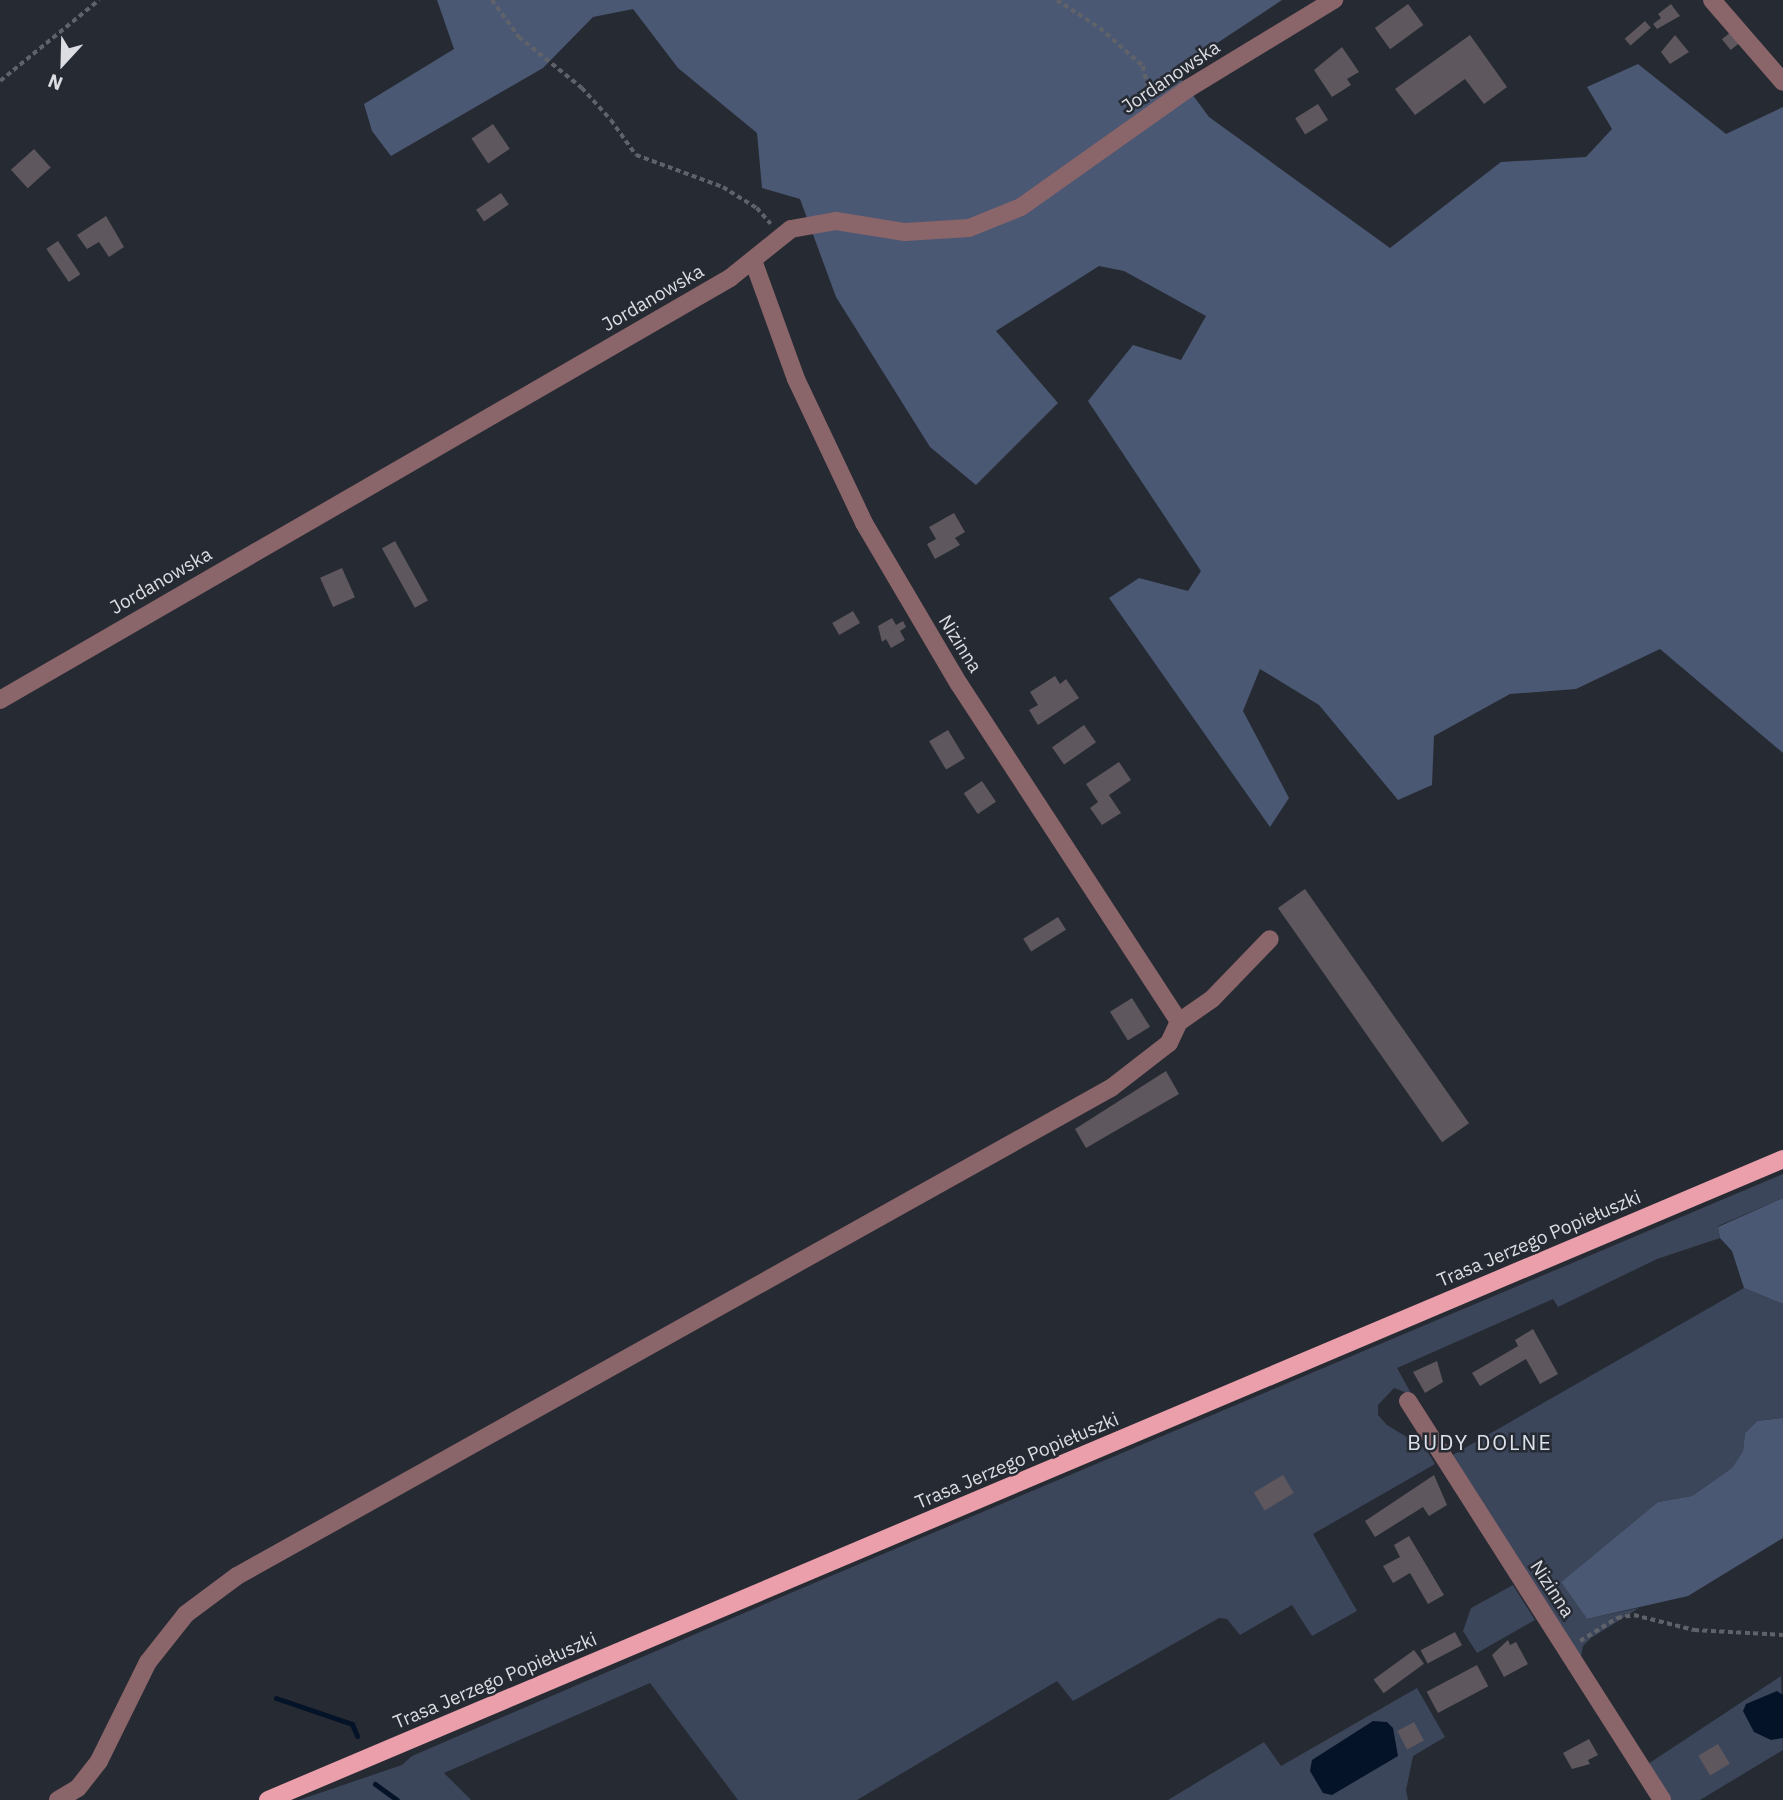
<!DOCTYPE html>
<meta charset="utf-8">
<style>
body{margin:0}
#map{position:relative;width:1783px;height:1800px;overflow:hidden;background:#262a32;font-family:"IBM Plex Sans",sans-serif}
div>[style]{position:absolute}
.green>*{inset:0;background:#3c465b}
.forest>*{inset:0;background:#4b5873}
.water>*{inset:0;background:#051328}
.stream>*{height:5px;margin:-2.5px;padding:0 2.5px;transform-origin:2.5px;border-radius:2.5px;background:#051328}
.building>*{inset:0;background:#5e575e;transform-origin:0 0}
.path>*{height:3.5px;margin-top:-1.75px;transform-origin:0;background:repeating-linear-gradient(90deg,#5f6269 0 5px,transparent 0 8.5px)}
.minor>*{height:18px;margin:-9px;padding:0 9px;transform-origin:9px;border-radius:9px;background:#8a656a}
.major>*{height:18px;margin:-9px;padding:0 9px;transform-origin:9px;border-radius:9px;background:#ea9fab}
span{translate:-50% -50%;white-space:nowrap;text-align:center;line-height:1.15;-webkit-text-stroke:5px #262a32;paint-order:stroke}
.street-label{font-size:19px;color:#dbdde3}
.neighbourhood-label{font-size:21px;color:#dce2ec;letter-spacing:2px}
.north{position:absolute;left:28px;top:28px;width:70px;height:70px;-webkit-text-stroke:5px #262a32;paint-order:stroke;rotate:202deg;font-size:19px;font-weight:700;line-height:28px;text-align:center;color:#dbdde3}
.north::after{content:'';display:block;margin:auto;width:24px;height:32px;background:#dbdde3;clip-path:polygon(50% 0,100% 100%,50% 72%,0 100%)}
</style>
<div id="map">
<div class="green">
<i style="clip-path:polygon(1783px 1174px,1783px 1198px,1718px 1226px,1720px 1238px,1657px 1259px,1558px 1307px,1553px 1299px,1397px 1368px,1412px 1395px,1394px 1388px,1378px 1405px,1378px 1415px,1387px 1425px,1425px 1448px,1435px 1464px,1313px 1534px,1357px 1611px,1312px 1636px,1292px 1605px,1240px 1635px,1227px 1619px,1219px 1618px,1073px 1701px,1057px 1681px,857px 1800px,738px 1800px,650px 1683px,444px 1773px,471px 1800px,299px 1800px,402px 1765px,412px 1756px,793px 1592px)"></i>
<i style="clip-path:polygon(1744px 1288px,1783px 1304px,1783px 1418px,1757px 1421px,1745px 1433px,1743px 1451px,1732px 1468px,1692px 1496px,1658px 1502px,1561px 1582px,1587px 1619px,1639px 1608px,1591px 1638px,1583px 1646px,1581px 1657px,1449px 1457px)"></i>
<i style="clip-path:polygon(1513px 1585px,1535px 1620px,1477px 1653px,1463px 1631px,1471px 1608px)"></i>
<i style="clip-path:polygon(1781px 1676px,1783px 1750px,1700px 1800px,1670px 1800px,1648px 1764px)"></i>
<i style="clip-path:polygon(1417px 1688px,1445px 1737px,1413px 1756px,1406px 1790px,1408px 1800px,1168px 1800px,1264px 1742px,1281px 1766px)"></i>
</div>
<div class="forest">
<i style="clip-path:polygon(437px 0,1282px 0,1175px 71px,1209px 117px,1390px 248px,1501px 162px,1586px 157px,1612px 129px,1587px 87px,1638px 64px,1726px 134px,1783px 107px,1783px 753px,1660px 649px,1576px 689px,1510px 694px,1434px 736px,1432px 785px,1398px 800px,1319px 705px,1260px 669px,1243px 711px,1289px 798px,1270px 827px,1109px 598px,1139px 578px,1188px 591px,1201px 571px,1088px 401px,1133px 345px,1181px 360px,1206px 316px,1124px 271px,1099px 266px,996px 331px,1058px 403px,976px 485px,930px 447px,836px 297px,800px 199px,762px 188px,757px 133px,678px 68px,633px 9px,593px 17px,543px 68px,391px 156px,372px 131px,364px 104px,454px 49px)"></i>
<i style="clip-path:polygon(1783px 1198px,1783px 1304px,1744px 1288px,1732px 1251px,1720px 1238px,1718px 1227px)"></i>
<i style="clip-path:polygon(1783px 1418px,1783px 1538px,1688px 1596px,1587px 1619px,1561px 1582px,1658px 1502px,1692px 1496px,1732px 1468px,1743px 1451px,1745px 1433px,1757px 1421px)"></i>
</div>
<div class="water">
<i style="clip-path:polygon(1777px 1691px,1783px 1695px,1783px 1738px,1771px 1740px,1754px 1732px,1743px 1711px,1746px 1704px)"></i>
<i style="clip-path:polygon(1373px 1721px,1387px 1722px,1393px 1728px,1398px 1756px,1332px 1795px,1323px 1793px,1310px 1771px,1312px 1760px)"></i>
</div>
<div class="stream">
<i style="left:276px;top:1698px;width:80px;rotate:18.9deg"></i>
<i style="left:352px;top:1724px;width:13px;rotate:67deg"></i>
<i style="left:375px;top:1784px;width:27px;rotate:36deg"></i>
</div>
<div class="building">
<i style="left:1408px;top:4px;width:26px;height:41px;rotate:54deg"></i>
<i style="clip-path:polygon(1671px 4px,1680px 16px,1657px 29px,1653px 24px,1661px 18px,1658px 14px)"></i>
<i style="left:1645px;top:21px;width:9px;height:27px;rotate:49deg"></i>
<i style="left:1732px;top:31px;width:14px;height:13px;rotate:51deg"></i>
<i style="clip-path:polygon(1470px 35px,1507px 87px,1484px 104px,1465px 79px,1415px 115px,1395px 89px)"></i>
<i style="clip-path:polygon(1675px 35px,1689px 52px,1670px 64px,1661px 52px)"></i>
<i style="clip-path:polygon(1342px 47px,1359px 72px,1347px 79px,1351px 85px,1332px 97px,1314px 70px)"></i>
<i style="left:1318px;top:104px;width:19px;height:27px;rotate:58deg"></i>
<i style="left:493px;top:124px;width:30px;height:26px;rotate:56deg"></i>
<i style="left:34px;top:149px;width:25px;height:31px;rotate:48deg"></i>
<i style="left:501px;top:193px;width:14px;height:30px;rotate:56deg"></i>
<i style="clip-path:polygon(106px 216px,124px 247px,109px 257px,99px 242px,87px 249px,77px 235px)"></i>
<i style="left:58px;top:241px;width:40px;height:14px;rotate:56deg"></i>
<i style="clip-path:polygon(954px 513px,965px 532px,955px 538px,960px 545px,935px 559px,927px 544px,936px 539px,929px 527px)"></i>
<i style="left:395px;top:541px;width:68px;height:15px;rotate:61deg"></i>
<i style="left:342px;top:568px;width:32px;height:24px;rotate:66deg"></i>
<i style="left:853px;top:611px;width:14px;height:24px;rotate:60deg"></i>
<i style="clip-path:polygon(892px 618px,896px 625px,903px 621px,906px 627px,900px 631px,905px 640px,891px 648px,886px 639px,882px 642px,878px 626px)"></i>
<i style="clip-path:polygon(1055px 676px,1060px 684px,1066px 679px,1079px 698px,1038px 725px,1029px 710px,1038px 705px,1030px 692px)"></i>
<i style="left:1084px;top:725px;width:21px;height:39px;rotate:55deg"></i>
<i style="left:948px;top:730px;width:33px;height:22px;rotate:59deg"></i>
<i style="clip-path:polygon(1119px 762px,1131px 780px,1109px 795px,1121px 813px,1102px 825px,1090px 808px,1098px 802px,1086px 784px)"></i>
<i style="left:982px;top:781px;width:25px;height:22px;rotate:56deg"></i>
<i style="left:1305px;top:889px;width:286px;height:33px;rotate:55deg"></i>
<i style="left:1058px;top:917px;width:15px;height:41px;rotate:58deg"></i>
<i style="left:1132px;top:998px;width:34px;height:26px;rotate:58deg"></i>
<i style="clip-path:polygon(1166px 1071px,1179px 1094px,1086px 1148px,1075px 1129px)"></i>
<i style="clip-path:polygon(1533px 1329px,1558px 1374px,1540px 1384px,1526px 1359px,1480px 1386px,1472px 1373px,1518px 1346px,1515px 1340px)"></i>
<i style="clip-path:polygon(1437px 1361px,1443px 1382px,1425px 1393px,1413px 1372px)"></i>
<i style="left:1283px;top:1475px;width:21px;height:34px;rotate:59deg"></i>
<i style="clip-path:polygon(1434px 1475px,1447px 1505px,1429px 1516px,1423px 1507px,1375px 1537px,1365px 1521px)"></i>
<i style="clip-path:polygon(1409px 1536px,1444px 1595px,1428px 1604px,1410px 1573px,1393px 1583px,1383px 1566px,1400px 1557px,1394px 1545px)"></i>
<i style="left:1455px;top:1632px;width:15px;height:39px;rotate:62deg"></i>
<i style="clip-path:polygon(1508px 1640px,1510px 1645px,1516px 1642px,1528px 1664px,1504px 1677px,1492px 1655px)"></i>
<i style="left:1414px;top:1650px;width:17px;height:50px;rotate:54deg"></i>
<i style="left:1477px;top:1665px;width:24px;height:57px;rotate:62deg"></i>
<i style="left:1414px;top:1722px;width:21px;height:19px;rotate:62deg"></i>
<i style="clip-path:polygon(1589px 1739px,1598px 1755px,1588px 1760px,1590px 1764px,1572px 1769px,1563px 1753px)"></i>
<i style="left:1718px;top:1744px;width:23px;height:23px;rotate:59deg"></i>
</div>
<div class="path">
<i style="left:492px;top:0;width:46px;rotate:53.9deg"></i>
<i style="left:519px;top:37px;width:81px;rotate:39deg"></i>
<i style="left:582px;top:88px;width:43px;rotate:47.8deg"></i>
<i style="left:611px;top:120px;width:43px;rotate:54.5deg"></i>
<i style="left:636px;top:155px;width:93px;rotate:20.2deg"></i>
<i style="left:723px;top:187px;width:40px;rotate:32deg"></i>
<i style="left:757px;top:208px;width:21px;rotate:49deg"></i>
<i style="left:1057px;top:0;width:51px;rotate:33.1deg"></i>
<i style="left:1100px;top:28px;width:57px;rotate:41.5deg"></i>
<i style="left:1143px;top:66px;width:32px;rotate:77deg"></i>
<i style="left:0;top:81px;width:128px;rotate:-39.3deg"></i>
<i style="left:1580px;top:1641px;width:44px;rotate:-31.9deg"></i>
<i style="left:1617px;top:1618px;width:17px;rotate:-10deg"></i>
<i style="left:1634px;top:1615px;width:62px;rotate:14deg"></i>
<i style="left:1694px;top:1630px;width:89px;rotate:3.2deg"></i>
</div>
<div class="minor">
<i style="left:1712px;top:0;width:108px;rotate:49.1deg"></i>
<i style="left:754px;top:263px;width:123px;rotate:70.1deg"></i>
<i style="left:796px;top:379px;width:159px;rotate:64.7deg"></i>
<i style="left:864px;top:523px;width:187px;rotate:59.5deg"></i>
<i style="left:959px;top:684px;width:403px;rotate:56.9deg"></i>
<i style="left:0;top:700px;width:843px;rotate:-30.03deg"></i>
<i style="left:730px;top:278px;width:78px;rotate:-38.8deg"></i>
<i style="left:791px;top:229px;width:46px;rotate:-10.1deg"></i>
<i style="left:836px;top:221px;width:70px;rotate:9.1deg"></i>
<i style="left:905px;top:232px;width:64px;rotate:-3.6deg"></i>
<i style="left:969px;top:228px;width:56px;rotate:-22deg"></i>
<i style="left:1021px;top:207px;width:206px;rotate:-35.3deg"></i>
<i style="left:1189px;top:88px;width:170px;rotate:-31.3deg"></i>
<i style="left:1408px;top:1401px;width:473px;rotate:57.5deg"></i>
<i style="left:58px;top:1800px;width:23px;rotate:-31deg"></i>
<i style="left:78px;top:1788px;width:34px;rotate:-52deg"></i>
<i style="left:99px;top:1761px;width:110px;rotate:-63.7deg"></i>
<i style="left:148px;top:1662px;width:61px;rotate:-51.6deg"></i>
<i style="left:186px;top:1614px;width:64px;rotate:-36.7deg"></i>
<i style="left:237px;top:1576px;width:1001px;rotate:-29.18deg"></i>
<i style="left:1111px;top:1088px;width:73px;rotate:-37.8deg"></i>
<i style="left:1169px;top:1043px;width:23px;rotate:-65deg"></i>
<i style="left:1179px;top:1022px;width:40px;rotate:-34.9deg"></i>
<i style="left:1212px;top:999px;width:83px;rotate:-46deg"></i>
</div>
<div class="major">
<i style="left:268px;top:1800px;width:1645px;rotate:-22.93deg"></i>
</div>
<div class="street-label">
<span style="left:1171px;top:77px;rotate:-34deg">Jordanowska</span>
<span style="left:653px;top:298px;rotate:-30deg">Jordanowska</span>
<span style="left:161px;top:581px;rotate:-30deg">Jordanowska</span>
<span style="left:960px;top:644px;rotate:58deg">Nizinna</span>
<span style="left:1539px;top:1239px;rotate:-23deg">Trasa Jerzego Popiełuszki</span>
<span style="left:1017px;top:1461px;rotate:-23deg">Trasa Jerzego Popiełuszki</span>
<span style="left:1552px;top:1589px;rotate:57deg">Nizinna</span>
<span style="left:495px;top:1681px;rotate:-23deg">Trasa Jerzego Popiełuszki</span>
</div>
<div class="neighbourhood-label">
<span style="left:1480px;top:1442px">BUDY DOLNE</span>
</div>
<div class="north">N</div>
</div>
